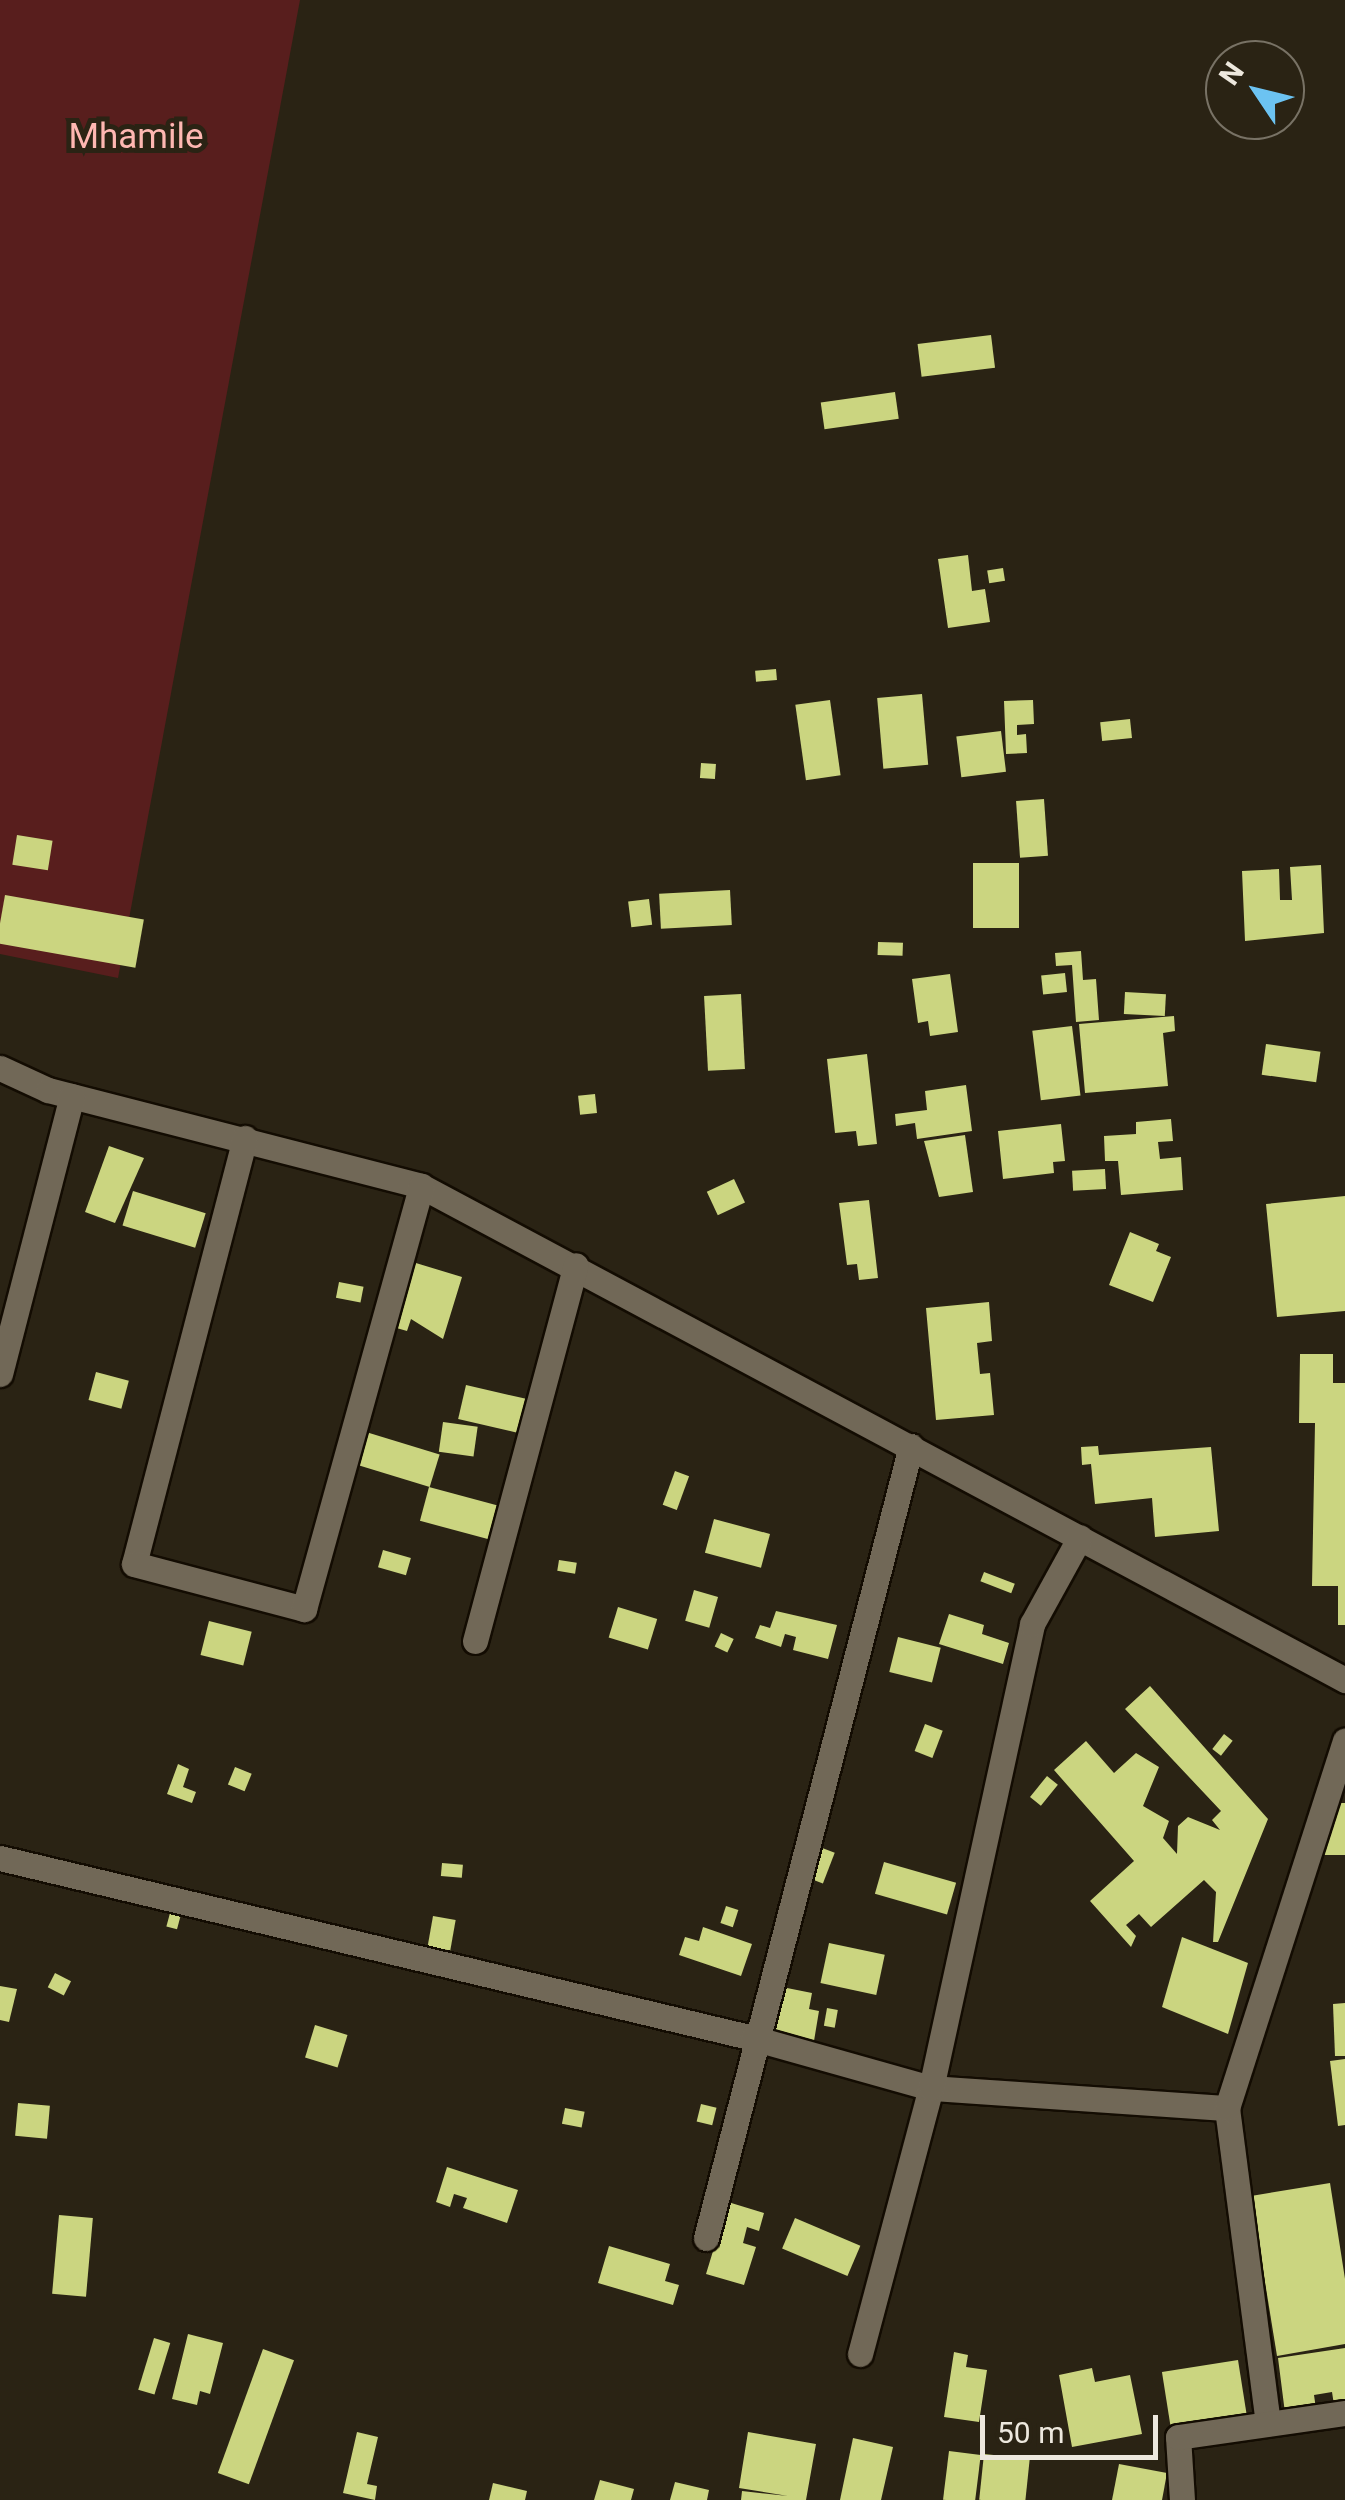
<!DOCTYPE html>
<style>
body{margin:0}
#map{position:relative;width:1345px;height:2500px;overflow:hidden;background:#2a2314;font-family:Roboto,sans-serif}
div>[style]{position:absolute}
.green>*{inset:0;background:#581e1d}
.building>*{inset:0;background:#cbd580;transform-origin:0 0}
.roads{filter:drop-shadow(2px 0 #130c02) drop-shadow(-2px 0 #130c02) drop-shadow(0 2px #130c02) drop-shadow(0 -2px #130c02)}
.minor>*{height:25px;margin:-12.5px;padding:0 12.5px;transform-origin:12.5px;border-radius:12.5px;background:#716857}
span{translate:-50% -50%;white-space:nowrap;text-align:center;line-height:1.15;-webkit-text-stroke:10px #2a2314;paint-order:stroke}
.park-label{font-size:35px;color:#feb7b2}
.north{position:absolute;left:1205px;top:40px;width:100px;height:100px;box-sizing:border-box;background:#2a2314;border:2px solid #787265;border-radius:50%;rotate:305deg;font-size:28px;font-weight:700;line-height:40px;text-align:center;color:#ede8de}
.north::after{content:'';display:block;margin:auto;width:35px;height:45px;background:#6cc3f2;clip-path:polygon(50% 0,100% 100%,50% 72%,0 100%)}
.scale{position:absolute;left:980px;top:2415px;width:178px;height:45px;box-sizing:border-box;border:5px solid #ede8de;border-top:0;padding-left:12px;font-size:30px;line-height:35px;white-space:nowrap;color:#ede8de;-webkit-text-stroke:8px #2a2314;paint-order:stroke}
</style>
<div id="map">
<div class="green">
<i style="clip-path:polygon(0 0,300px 0,118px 978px,0 954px)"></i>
</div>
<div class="building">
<i style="left:991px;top:335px;width:33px;height:74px;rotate:83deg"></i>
<i style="left:895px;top:392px;width:27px;height:75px;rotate:82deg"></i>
<i style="clip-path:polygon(968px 555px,972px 591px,985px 589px,990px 622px,948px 628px,938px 559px)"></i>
<i style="left:1003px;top:568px;width:13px;height:16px;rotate:81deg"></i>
<i style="left:776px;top:669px;width:11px;height:21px;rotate:85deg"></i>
<i style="left:922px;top:694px;width:71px;height:45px;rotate:85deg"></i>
<i style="left:830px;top:700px;width:76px;height:35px;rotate:82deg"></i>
<i style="clip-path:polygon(1033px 700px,1034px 724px,1017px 725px,1017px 735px,1026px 734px,1027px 753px,1006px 754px,1004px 701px)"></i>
<i style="left:1130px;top:719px;width:19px;height:30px;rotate:84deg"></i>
<i style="left:1001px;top:731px;width:41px;height:45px;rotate:83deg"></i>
<i style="left:701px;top:763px;width:15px;height:15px;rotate:4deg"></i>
<i style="left:1044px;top:799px;width:57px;height:28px;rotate:86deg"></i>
<i style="left:17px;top:835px;width:36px;height:30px;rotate:9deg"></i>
<i style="left:1019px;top:863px;width:65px;height:46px;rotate:90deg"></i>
<i style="clip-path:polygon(1321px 865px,1324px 933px,1245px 941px,1242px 871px,1279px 869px,1280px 900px,1292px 900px,1290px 867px)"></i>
<i style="left:730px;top:890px;width:35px;height:71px;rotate:87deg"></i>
<i style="left:5px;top:895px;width:141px;height:49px;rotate:10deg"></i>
<i style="left:649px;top:899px;width:26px;height:21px;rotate:83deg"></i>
<i style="left:878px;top:942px;width:25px;height:13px;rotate:2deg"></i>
<i style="clip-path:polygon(1081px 951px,1083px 980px,1096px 979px,1099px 1020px,1076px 1022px,1072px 965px,1056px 966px,1055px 953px)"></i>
<i style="left:1065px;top:973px;width:19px;height:24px;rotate:84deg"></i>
<i style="clip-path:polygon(950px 974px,958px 1032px,930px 1036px,928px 1021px,918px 1023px,912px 979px)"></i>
<i style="left:1125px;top:992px;width:41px;height:22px;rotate:3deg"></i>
<i style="left:741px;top:994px;width:75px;height:37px;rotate:87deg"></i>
<i style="clip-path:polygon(1174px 1016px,1175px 1031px,1163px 1033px,1168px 1086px,1085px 1093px,1079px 1024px)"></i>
<i style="left:1072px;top:1026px;width:70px;height:40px;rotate:83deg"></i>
<i style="left:1266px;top:1044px;width:55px;height:31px;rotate:8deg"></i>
<i style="clip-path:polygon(867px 1054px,877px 1144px,858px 1146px,856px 1131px,835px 1133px,827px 1059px)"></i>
<i style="clip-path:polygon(966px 1085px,972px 1131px,917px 1139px,915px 1123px,896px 1126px,895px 1114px,927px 1110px,925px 1091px)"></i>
<i style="left:595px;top:1094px;width:19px;height:17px;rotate:84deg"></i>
<i style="clip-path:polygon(1171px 1119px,1173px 1141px,1158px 1142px,1160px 1159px,1181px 1157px,1183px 1190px,1121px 1195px,1118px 1161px,1105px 1161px,1104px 1136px,1136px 1134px,1136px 1122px)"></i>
<i style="clip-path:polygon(1061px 1124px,1065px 1161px,1053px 1162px,1054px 1173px,1003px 1179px,998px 1131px)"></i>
<i style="clip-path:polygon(965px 1135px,973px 1192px,939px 1197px,924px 1141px)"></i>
<i style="clip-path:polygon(109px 1146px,144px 1158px,115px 1223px,85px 1212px)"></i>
<i style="left:1105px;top:1169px;width:20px;height:33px;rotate:87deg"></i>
<i style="left:734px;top:1179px;width:26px;height:30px;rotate:65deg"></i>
<i style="left:133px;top:1191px;width:76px;height:36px;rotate:17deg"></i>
<i style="clip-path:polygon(1345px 1196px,1345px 1311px,1277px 1317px,1266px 1204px)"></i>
<i style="clip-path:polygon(869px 1200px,878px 1278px,859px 1280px,857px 1264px,847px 1265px,839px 1203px)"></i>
<i style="clip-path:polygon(1130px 1232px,1159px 1244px,1156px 1251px,1171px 1257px,1153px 1302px,1109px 1285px)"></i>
<i style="clip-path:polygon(406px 1260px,462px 1277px,443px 1339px,411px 1319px,407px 1331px,386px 1325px)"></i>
<i style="left:339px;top:1282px;width:25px;height:16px;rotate:11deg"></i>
<i style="clip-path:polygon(989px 1302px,992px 1341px,977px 1343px,980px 1374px,990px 1373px,994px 1415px,936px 1420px,926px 1308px)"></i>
<i style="clip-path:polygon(1300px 1354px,1333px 1354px,1333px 1383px,1345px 1383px,1345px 1625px,1338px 1625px,1338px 1586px,1312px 1586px,1315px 1423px,1299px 1423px)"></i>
<i style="left:96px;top:1372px;width:34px;height:29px;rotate:15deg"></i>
<i style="left:466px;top:1385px;width:65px;height:35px;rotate:13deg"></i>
<i style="left:443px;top:1422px;width:35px;height:30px;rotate:8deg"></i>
<i style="left:366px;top:1432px;width:77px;height:34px;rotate:17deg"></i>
<i style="clip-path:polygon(1098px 1446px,1099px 1455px,1211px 1447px,1219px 1531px,1155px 1537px,1152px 1498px,1095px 1504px,1091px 1464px,1082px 1465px,1081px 1447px)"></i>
<i style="left:675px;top:1471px;width:15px;height:36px;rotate:20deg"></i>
<i style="left:429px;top:1487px;width:75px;height:35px;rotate:15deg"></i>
<i style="left:714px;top:1519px;width:58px;height:35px;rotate:15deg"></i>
<i style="left:383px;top:1550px;width:29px;height:18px;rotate:16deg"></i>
<i style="left:559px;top:1560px;width:18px;height:11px;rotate:9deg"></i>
<i style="left:984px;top:1572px;width:33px;height:10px;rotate:21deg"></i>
<i style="left:694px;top:1590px;width:25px;height:32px;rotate:16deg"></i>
<i style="left:618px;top:1607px;width:41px;height:32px;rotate:17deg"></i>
<i style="clip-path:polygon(776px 1611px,837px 1625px,828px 1659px,793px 1650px,796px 1637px,785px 1634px,781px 1647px,755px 1638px,760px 1625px,770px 1628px)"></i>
<i style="clip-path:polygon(949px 1614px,984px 1625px,982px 1634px,1009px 1643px,1003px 1664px,939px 1644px)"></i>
<i style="left:209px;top:1621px;width:44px;height:35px;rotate:14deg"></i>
<i style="left:721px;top:1633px;width:14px;height:15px;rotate:25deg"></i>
<i style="left:898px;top:1637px;width:44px;height:36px;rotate:14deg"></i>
<i style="clip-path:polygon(1150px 1686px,1268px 1819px,1218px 1942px,1213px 1942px,1216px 1892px,1204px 1880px,1151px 1927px,1139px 1914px,1126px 1925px,1136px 1936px,1131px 1947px,1090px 1901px,1134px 1861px,1054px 1770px,1086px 1741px,1114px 1773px,1136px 1753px,1159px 1767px,1143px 1806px,1169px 1821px,1163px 1838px,1177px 1854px,1178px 1826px,1188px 1817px,1220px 1830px,1212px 1820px,1221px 1811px,1125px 1709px)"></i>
<i style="left:925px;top:1724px;width:19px;height:29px;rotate:21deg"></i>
<i style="left:1224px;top:1734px;width:11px;height:19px;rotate:38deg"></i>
<i style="clip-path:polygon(178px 1764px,189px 1769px,183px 1787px,196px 1792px,192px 1803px,167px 1794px)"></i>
<i style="left:235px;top:1767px;width:18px;height:19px;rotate:22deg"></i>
<i style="left:1047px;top:1776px;width:14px;height:27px;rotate:39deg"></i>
<i style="left:1323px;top:1803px;width:22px;height:52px"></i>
<i style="left:817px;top:1846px;width:19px;height:33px;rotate:21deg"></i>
<i style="left:884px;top:1862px;width:75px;height:33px;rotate:16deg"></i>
<i style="left:442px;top:1863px;width:21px;height:13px;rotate:5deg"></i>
<i style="left:726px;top:1906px;width:13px;height:18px;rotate:18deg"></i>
<i style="left:170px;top:1913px;width:11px;height:14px;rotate:15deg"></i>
<i style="left:433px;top:1916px;width:23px;height:31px;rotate:10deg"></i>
<i style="clip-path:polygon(703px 1927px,752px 1944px,741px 1976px,679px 1955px,685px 1937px,699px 1941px)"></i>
<i style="clip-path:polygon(1182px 1937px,1248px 1963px,1228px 2034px,1162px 2007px)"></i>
<i style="left:829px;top:1943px;width:57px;height:41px;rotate:12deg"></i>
<i style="left:55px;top:1973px;width:18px;height:16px;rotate:27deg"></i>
<i style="clip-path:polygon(0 1986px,17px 1989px,9px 2022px,0 2020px)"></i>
<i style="clip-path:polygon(777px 1986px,812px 1993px,809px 2009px,819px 2011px,814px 2041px,767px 2032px)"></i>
<i style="clip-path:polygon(1345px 2003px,1345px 2056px,1335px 2056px,1333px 2004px)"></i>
<i style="left:827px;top:2008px;width:11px;height:18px;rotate:10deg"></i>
<i style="left:315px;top:2025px;width:34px;height:34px;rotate:17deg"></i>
<i style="clip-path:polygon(1345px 2059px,1345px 2125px,1338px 2126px,1330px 2061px)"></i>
<i style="left:18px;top:2103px;width:32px;height:33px;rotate:5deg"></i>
<i style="left:701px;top:2104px;width:16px;height:18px;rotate:14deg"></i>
<i style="left:565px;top:2108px;width:20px;height:16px;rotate:11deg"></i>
<i style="clip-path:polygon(447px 2167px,518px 2190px,507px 2223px,463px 2208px,467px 2198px,454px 2194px,450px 2207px,436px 2202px)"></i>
<i style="clip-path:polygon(1330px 2183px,1345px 2279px,1345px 2344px,1277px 2356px,1251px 2196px)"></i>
<i style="clip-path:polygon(728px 2202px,764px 2213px,759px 2231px,747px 2227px,743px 2243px,756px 2247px,744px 2285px,706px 2274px)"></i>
<i style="left:59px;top:2215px;width:34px;height:79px;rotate:5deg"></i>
<i style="left:795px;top:2218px;width:71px;height:33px;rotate:23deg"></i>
<i style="clip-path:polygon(609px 2246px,670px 2264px,665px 2281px,679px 2285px,673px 2305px,598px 2283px)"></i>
<i style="clip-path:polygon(188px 2334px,223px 2343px,210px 2394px,200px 2391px,197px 2405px,172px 2399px)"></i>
<i style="left:154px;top:2338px;width:17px;height:54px;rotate:17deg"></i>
<i style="clip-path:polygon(1345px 2348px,1345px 2404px,1334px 2405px,1332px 2392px,1314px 2395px,1316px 2409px,1285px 2413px,1278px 2358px)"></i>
<i style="left:263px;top:2349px;width:33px;height:132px;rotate:20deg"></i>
<i style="clip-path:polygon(954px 2352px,968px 2355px,966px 2367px,987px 2370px,979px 2422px,944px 2417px)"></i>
<i style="left:1238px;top:2360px;width:59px;height:77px;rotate:81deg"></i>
<i style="clip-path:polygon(1092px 2368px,1095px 2382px,1130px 2375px,1142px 2434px,1072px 2447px,1059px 2375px)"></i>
<i style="clip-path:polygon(357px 2432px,378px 2437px,367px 2484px,377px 2486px,375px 2500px,343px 2493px)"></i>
<i style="clip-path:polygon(748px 2432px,816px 2444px,806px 2500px,741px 2500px,742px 2491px,788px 2496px,739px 2488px)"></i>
<i style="clip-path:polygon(853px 2438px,893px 2447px,881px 2500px,840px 2500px)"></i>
<i style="left:949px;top:2451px;width:32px;height:49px;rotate:7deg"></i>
<i style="left:984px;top:2454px;width:46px;height:46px;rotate:6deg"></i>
<i style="clip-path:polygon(1119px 2464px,1167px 2473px,1162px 2500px,1112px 2500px)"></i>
<i style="clip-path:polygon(600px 2480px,634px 2489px,631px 2500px,594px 2500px)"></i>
<i style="clip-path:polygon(675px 2482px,709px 2490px,707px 2500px,670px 2500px)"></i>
<i style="clip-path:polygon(493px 2483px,527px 2491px,525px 2500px,489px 2500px)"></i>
</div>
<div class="roads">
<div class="minor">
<i style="left:0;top:1068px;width:53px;rotate:24.6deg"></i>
<i style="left:48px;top:1090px;width:385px;rotate:14.4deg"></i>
<i style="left:421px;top:1186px;width:1048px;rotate:28.13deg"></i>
<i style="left:245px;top:1138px;width:440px;rotate:104.6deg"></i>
<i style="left:134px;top:1564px;width:176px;rotate:14.8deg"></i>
<i style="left:304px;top:1609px;width:439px;rotate:-74.5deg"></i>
<i style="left:0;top:1374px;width:287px;rotate:-75.5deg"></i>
<i style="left:475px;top:1641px;width:389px;rotate:-75deg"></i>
<i style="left:0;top:1858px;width:774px;rotate:13.44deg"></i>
<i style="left:753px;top:2038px;width:185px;rotate:15.7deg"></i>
<i style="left:931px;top:2088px;width:297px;rotate:3.9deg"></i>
<i style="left:1227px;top:2108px;width:318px;rotate:82.6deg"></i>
<i style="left:1227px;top:2108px;width:386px;rotate:-72.2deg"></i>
<i style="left:706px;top:2238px;width:818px;rotate:-75.49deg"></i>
<i style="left:860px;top:2354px;width:275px;rotate:-75.1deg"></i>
<i style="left:931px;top:2088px;width:475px;rotate:-77.7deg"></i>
<i style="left:1032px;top:1624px;width:99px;rotate:-61.1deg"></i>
<i style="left:1182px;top:2500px;width:63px;rotate:-93.6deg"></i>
<i style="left:1178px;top:2437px;width:169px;rotate:-8.2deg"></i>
</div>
</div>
<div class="park-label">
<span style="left:136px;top:137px">Mhamile</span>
</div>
<div class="north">N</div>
<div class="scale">50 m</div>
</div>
